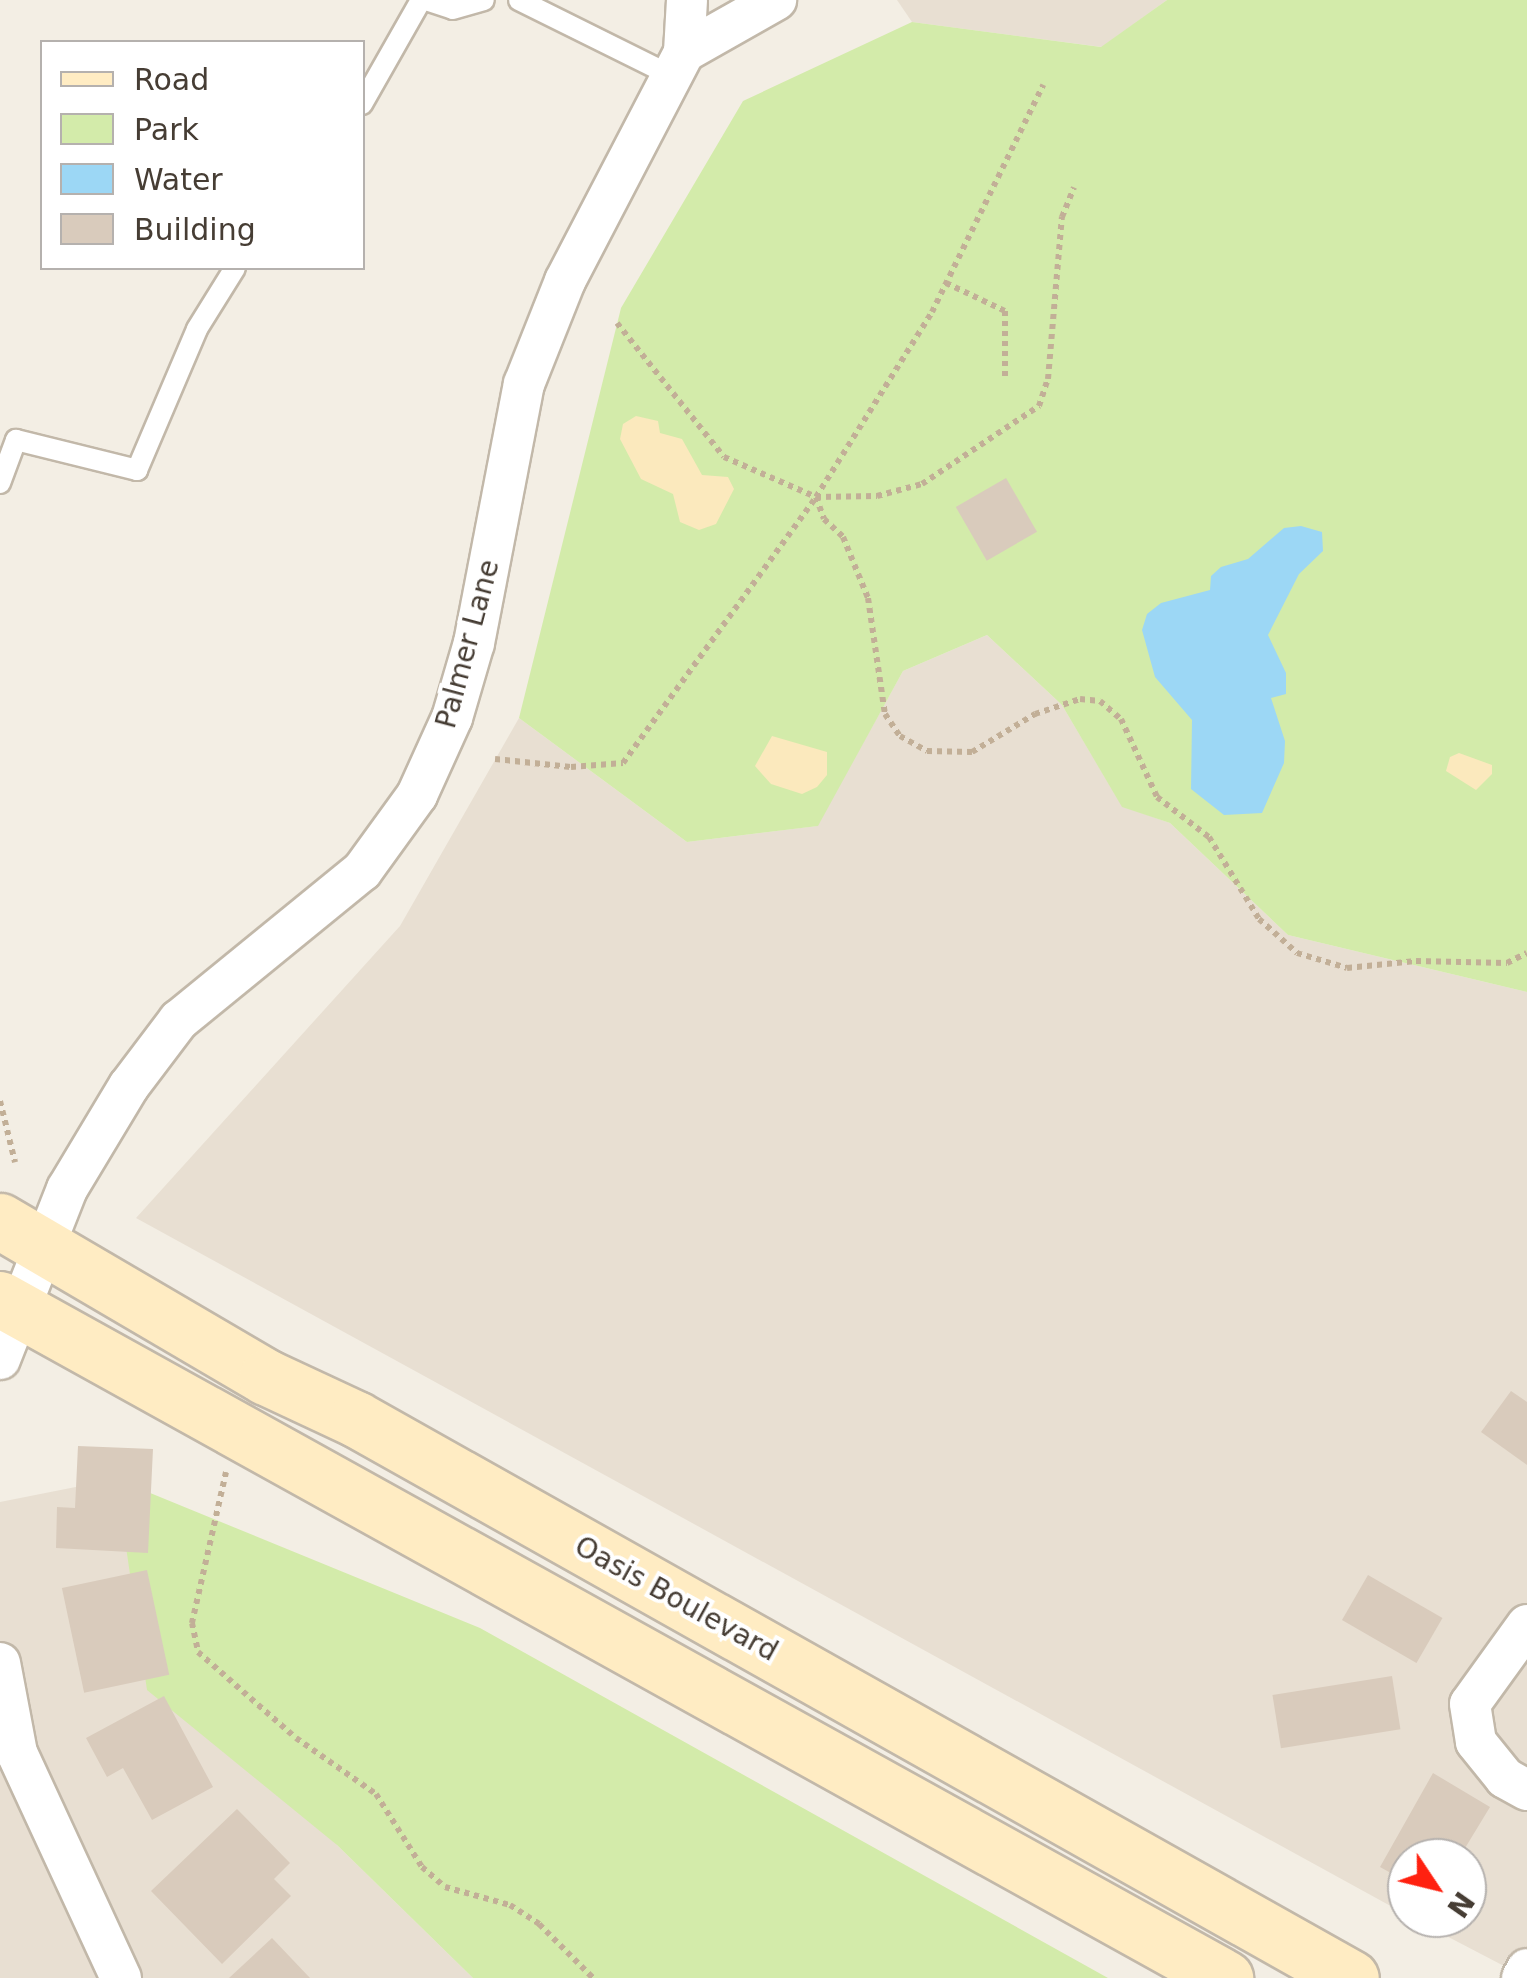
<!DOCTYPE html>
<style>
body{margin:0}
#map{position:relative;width:1527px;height:1978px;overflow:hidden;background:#f3eee4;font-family:"DejaVu Sans",sans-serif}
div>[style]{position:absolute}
.residential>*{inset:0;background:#e8dfd2}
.green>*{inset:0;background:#d3ebaa}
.sand>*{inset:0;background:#fbe9bd}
.water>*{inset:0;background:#9cd7f5}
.building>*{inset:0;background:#d9cbbc;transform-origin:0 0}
.path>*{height:6px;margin-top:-3px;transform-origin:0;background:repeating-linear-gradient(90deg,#c2af97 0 5px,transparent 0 10px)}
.roads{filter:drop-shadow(2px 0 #c2b8a9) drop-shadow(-2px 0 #c2b8a9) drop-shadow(0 2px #c2b8a9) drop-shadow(0 -2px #c2b8a9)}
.service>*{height:20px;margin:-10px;padding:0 10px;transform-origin:10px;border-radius:10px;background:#fff}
.minor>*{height:40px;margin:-20px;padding:0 20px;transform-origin:20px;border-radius:20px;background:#fff}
.secondary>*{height:55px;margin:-27.5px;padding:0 27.5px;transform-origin:27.5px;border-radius:27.5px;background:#ffecc3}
span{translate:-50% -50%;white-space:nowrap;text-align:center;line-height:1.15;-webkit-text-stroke:8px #fff;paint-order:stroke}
.street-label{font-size:28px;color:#463d34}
.legend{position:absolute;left:40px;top:40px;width:325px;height:230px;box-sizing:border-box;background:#fff;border:2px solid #b5b1ae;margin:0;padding:12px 18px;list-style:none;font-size:30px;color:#463d34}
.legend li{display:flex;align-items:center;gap:20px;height:50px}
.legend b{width:50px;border:2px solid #b5b1ae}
.north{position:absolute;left:1387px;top:1838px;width:100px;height:100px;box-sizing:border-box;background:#fff;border:2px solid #b5b1ae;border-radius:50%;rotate:125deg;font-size:28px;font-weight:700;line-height:40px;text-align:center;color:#463d34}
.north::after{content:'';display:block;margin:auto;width:35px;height:45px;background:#ff2110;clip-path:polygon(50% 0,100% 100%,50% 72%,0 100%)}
</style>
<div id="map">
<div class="residential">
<i style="clip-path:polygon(897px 0,1167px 0,1102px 47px,912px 22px)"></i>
<i style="clip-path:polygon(987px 635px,1062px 705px,1122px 806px,1170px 823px,1288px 935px,1527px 992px,1527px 1978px,1412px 1918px,1467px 1918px,1467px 1858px,1407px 1858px,1407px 1915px,136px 1218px,400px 926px,519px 718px,687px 842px,817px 826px,903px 671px)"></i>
<i style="clip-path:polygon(116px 1479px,337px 1845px,473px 1978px,0 1978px,0 1502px)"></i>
</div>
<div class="green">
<i style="clip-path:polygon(1167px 0,1527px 0,1527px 992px,1288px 935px,1170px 823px,1122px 807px,1062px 705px,987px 635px,903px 671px,818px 826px,687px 842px,519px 718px,621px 308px,743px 101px,912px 22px,1101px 47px)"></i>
<i style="clip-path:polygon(116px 1479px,480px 1628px,1108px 1978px,473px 1978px,337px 1845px,147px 1690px)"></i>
</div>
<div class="sand">
<i style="clip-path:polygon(636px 416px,658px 421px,660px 433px,682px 439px,702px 475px,728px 477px,734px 489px,716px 524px,699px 530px,680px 522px,673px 494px,641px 479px,620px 439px,623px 424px)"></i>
<i style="clip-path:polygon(772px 736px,827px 752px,827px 775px,817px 787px,802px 794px,771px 784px,755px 766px)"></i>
<i style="clip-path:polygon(1459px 753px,1492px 765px,1492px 774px,1476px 790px,1446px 771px,1450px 757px)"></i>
</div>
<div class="water">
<i style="clip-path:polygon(1301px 526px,1322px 532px,1323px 551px,1299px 574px,1268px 635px,1286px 673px,1286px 694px,1271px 698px,1285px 741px,1284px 763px,1262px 813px,1224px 815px,1191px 789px,1192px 720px,1155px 677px,1142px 630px,1147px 614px,1161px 603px,1210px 590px,1211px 576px,1221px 567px,1248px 559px,1284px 528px)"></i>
</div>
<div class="building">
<i style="left:1006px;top:478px;width:62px;height:58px;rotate:60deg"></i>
<i style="clip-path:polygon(1511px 1391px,1527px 1402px,1527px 1465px,1481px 1432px)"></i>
<i style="clip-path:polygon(78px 1446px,153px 1449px,148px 1553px,56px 1548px,57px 1507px,75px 1508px)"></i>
<i style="left:147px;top:1570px;width:107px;height:87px;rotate:78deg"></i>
<i style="left:1368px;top:1575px;width:86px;height:52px;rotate:30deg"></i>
<i style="left:1392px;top:1676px;width:54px;height:121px;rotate:81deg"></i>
<i style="clip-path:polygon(164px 1696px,213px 1787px,152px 1820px,123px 1768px,107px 1777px,86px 1738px)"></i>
<i style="clip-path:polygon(1433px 1773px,1490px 1807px,1459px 1858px,1407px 1858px,1407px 1882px,1380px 1867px)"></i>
<i style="clip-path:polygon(237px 1809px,290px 1863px,274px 1879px,291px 1896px,222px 1964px,151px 1891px)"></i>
<i style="clip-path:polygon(272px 1938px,310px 1978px,229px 1978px)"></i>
</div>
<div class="path">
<i style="left:946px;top:283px;width:65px;rotate:25.4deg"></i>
<i style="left:1005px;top:311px;width:65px;rotate:90deg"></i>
<i style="left:617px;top:323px;width:171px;rotate:51.4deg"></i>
<i style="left:724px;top:457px;width:100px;rotate:23.5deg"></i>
<i style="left:816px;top:497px;width:61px;rotate:-0.9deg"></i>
<i style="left:877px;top:496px;width:47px;rotate:-14.9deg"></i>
<i style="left:922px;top:484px;width:141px;rotate:-33.7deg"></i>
<i style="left:1039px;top:406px;width:28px;rotate:-72deg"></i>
<i style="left:1048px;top:379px;width:163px;rotate:-85.1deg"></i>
<i style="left:1062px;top:217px;width:32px;rotate:-68deg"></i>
<i style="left:816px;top:497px;width:23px;rotate:70deg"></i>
<i style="left:824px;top:519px;width:26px;rotate:43deg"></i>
<i style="left:843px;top:537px;width:66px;rotate:67.7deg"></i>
<i style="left:868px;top:598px;width:117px;rotate:81.7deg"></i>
<i style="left:885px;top:714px;width:27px;rotate:56deg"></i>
<i style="left:900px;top:736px;width:31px;rotate:29deg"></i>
<i style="left:927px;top:751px;width:45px;rotate:1.3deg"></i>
<i style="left:972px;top:752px;width:74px;rotate:-31.1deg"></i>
<i style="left:1035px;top:714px;width:47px;rotate:-18.4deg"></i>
<i style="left:1080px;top:699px;width:20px;rotate:6deg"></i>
<i style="left:1100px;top:701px;width:28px;rotate:41deg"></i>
<i style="left:1121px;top:719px;width:86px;rotate:65.2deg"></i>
<i style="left:1157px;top:797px;width:66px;rotate:37.6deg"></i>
<i style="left:1209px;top:837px;width:96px;rotate:58.6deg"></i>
<i style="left:1259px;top:919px;width:51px;rotate:41.8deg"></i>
<i style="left:1297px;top:953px;width:52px;rotate:16.7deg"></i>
<i style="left:1347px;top:968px;width:69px;rotate:-5.8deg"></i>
<i style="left:1416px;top:961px;width:91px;rotate:1.3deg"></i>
<i style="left:1507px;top:963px;width:22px;rotate:-27deg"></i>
<i style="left:495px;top:759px;width:76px;rotate:6deg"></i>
<i style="left:571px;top:767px;width:52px;rotate:-4.4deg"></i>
<i style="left:623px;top:763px;width:329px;rotate:-54deg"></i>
<i style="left:816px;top:497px;width:218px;rotate:-57.9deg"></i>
<i style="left:932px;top:312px;width:253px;rotate:-63.9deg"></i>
<i style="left:0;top:1101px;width:63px;rotate:76.2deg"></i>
<i style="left:226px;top:1472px;width:155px;rotate:102.7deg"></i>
<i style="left:192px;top:1623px;width:30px;rotate:78deg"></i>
<i style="left:198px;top:1652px;width:130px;rotate:41.3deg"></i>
<i style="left:296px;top:1738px;width:98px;rotate:35deg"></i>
<i style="left:376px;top:1794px;width:86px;rotate:57.8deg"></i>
<i style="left:422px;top:1867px;width:30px;rotate:41deg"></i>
<i style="left:445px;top:1887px;width:67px;rotate:15.5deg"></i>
<i style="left:510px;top:1905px;width:35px;rotate:33deg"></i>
<i style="left:539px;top:1924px;width:76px;rotate:45deg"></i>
</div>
<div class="roads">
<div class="service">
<i style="left:426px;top:0;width:28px;rotate:18deg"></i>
<i style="left:453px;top:9px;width:32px;rotate:-16deg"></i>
<i style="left:519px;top:0;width:169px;rotate:26.4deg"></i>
<i style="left:362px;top:104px;width:120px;rotate:-60.4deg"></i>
<i style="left:0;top:483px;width:46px;rotate:-69.6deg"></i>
<i style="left:16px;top:440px;width:125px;rotate:13.9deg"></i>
<i style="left:137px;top:470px;width:153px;rotate:-66.9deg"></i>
<i style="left:197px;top:329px;width:72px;rotate:-58.1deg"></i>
</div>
<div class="minor">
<i style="left:684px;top:52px;width:106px;rotate:-29.5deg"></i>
<i style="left:0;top:1359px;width:183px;rotate:-68.5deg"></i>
<i style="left:67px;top:1189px;width:120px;rotate:-59deg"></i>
<i style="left:129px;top:1086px;width:83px;rotate:-52.9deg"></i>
<i style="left:179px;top:1020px;width:236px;rotate:-39.2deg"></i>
<i style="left:362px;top:871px;width:94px;rotate:-54.1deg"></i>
<i style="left:417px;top:795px;width:85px;rotate:-65.6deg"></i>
<i style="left:452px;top:718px;width:78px;rotate:-73.7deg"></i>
<i style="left:474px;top:643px;width:264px;rotate:-79.1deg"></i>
<i style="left:524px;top:384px;width:111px;rotate:-68.3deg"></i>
<i style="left:565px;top:281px;width:258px;rotate:-62.5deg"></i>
<i style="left:684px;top:52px;width:52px;rotate:-86.7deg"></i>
<i style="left:1527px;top:1625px;width:97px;rotate:125.8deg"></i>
<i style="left:1470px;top:1704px;width:38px;rotate:81deg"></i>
<i style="left:1476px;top:1742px;width:46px;rotate:51.1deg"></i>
<i style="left:1505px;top:1778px;width:25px;rotate:29deg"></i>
<i style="left:0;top:1663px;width:92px;rotate:79.3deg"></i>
<i style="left:17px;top:1753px;width:248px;rotate:65.2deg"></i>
<i style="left:1522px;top:1978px;width:10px;rotate:-61deg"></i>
</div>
<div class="secondary">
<i style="left:0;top:1221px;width:308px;rotate:30.4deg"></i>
<i style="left:266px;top:1377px;width:99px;rotate:25deg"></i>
<i style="left:356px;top:1419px;width:1141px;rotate:29.33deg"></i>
<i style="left:0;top:1299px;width:1401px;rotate:29deg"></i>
</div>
</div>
<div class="street-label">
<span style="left:468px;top:644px;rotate:-75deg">Palmer Lane</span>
<span style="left:676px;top:1599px;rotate:29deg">Oasis Boulevard</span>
</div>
<ul class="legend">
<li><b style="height:12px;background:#ffecc3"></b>Road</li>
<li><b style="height:28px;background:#d3ebaa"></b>Park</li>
<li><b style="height:28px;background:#9cd7f5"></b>Water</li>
<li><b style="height:28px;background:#d9cbbc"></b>Building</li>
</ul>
<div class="north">N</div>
</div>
